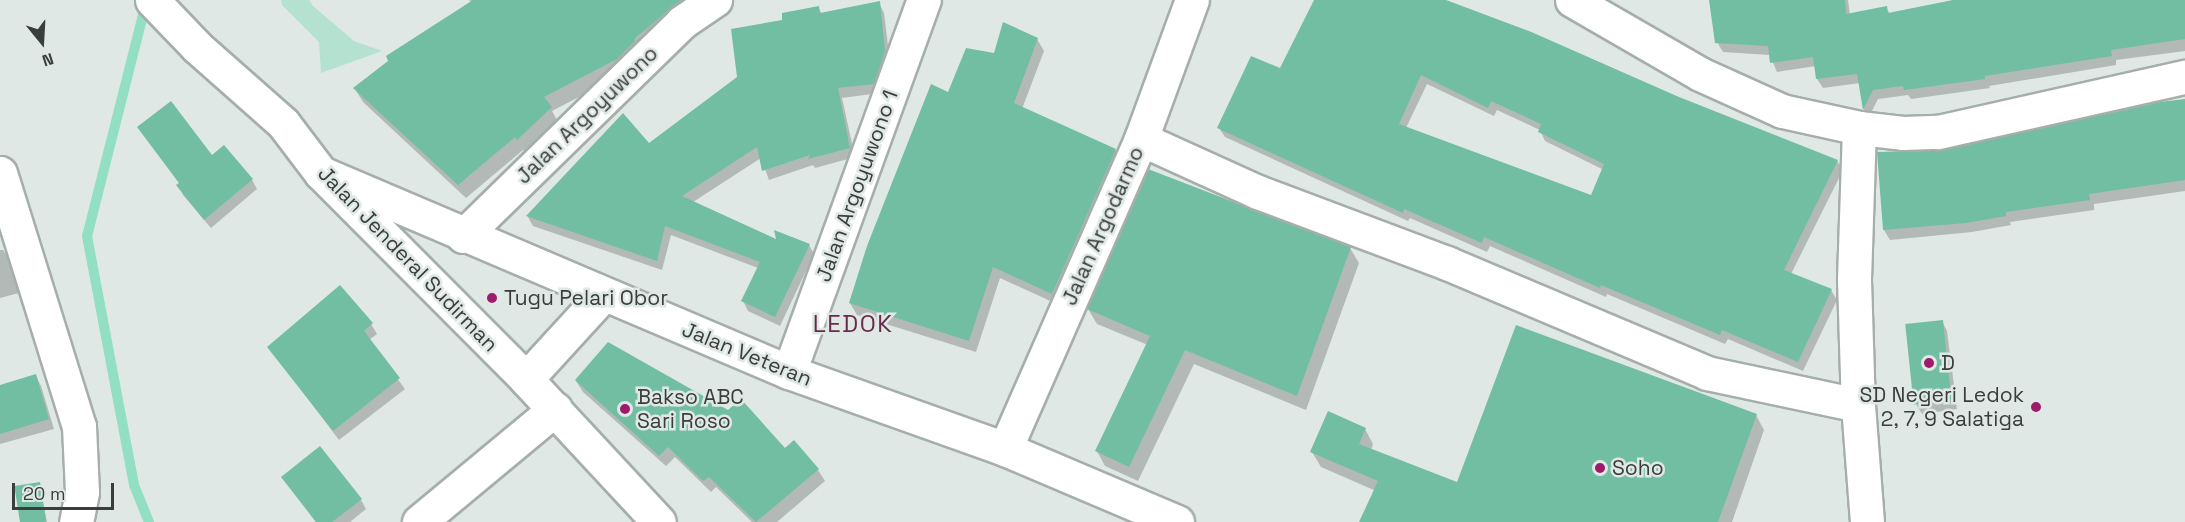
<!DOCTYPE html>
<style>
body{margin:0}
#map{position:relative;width:2185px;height:522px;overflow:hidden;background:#dfe8e5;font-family:"Space Grotesk",sans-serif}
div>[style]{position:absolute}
.green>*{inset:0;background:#b4e1d0}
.shadow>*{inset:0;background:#0003}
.stream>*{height:10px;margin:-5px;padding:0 5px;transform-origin:5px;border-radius:5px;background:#92dfc3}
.building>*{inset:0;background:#71bea3;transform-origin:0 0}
.roads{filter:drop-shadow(2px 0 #a6aeab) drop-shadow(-2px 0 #a6aeab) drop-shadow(0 2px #a6aeab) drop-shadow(0 -2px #a6aeab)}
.street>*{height:33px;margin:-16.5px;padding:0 16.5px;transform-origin:16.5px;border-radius:16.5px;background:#fff}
.secondary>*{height:33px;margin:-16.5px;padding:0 16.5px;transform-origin:16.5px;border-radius:16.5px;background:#fff}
.primary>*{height:33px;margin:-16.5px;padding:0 16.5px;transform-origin:16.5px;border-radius:16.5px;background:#fff}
.dots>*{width:16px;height:16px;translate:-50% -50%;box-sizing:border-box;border:3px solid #dfe8e5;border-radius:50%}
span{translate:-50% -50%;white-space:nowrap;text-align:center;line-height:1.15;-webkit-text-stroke:5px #dfe8e5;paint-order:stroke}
.street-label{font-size:21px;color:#393d3b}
.poi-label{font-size:21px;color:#393d3b}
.left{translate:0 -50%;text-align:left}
.right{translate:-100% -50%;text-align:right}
.quarter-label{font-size:24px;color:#6a2a4c;letter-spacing:1.5px}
.north{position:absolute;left:12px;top:12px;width:60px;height:60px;-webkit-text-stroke:4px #dfe8e5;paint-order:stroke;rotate:162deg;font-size:16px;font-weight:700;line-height:24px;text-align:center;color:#393d3b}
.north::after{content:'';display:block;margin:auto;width:21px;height:27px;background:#393d3b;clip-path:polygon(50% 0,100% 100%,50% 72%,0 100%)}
.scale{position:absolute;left:12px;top:483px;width:102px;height:27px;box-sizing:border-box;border:3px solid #393d3b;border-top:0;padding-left:8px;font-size:18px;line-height:21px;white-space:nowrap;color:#393d3b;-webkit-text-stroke:4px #dfe8e5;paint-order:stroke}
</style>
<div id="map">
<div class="green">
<i style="clip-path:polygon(281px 0,309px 0,313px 6px,354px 41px,382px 51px,321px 73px,319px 42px,282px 5px)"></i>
</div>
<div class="shadow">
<i style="clip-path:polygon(469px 0,710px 0,625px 73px,552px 111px,558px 122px,525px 152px,523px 150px,466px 198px,363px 102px,355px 89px,472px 3px)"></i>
<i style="clip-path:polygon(evenodd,1316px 0,1443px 0,1678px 99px,1837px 161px,1843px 170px,1791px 274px,1831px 290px,1837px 300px,1803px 371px,1728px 339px,1725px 344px,1607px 294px,1606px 297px,1490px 246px,1487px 252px,1410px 218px,1408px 221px,1225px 137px,1219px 128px,1281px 69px,1316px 0,1427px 84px,1494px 116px,1497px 110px,1540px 130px,1545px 141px,1604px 170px,1592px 197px,1406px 128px,1427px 84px)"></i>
<i style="clip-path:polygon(1711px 0,1848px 0,1850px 15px,1886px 8px,1890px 14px,1976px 0,2185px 0,2185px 51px,2116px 60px,2116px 65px,1989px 86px,1990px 88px,1911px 99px,1908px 95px,1878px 99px,1869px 117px,1864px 109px,1860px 83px,1823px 88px,1817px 79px,1816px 66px,1777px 72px,1770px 55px,1723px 52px,1717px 42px)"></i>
<i style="clip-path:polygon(879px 3px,884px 13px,890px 62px,879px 93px,842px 98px,855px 157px,815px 168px,813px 165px,769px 180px,761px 158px,693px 202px,778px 241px,809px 245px,814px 254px,780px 326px,748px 311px,743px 301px,758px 268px,671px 235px,662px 270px,533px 226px,528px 217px,649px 145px,739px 78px,784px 21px,818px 8px,822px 14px)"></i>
<i style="clip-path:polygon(1037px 39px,1044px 51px,1022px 109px,1115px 150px,1122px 162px,1059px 305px,1000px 278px,976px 352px,857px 315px,850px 303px,949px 94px,995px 55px)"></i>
<i style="clip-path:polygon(2185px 100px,2185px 191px,2094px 204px,2094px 210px,2010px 222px,2011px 225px,1972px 232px,1890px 240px,1884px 230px,1879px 154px,1942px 152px)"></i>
<i style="clip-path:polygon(139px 128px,212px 157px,252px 180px,257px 189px,211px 228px,183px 195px,178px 185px,180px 184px)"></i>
<i style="clip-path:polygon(1350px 248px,1359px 263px,1306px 410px,1194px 364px,1138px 481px,1105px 466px,1097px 451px,1148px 345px,1097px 324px,1088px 309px)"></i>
<i style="clip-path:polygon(0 250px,3px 250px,9px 259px,19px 293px,0 298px)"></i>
<i style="clip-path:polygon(1942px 321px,1947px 331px,1957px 409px,1922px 414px,1916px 404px)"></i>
<i style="clip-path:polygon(371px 324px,377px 334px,369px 340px,405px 389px,339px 440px,269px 347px)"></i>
<i style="clip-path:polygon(36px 376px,41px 386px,54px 429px,0 444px,0 386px)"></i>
<i style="clip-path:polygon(576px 381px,784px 450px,818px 470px,825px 481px,777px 522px,752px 522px,716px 487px,711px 492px,675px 457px,666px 466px,583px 392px)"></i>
<i style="clip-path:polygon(1756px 415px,1764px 430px,1732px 522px,1361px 522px,1376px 491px,1321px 467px,1312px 452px,1365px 429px,1373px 444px,1371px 450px,1458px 484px)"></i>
<i style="clip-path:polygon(283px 477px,361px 500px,366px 509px,350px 522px,316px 522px)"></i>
<i style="clip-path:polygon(39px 484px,47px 522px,21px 522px)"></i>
</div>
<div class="stream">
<i style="left:146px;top:3px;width:240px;rotate:104.2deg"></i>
<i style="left:87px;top:236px;width:253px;rotate:79.3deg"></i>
<i style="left:134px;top:485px;width:40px;rotate:68deg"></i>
</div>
<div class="building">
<i style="clip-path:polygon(473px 0,681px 0,635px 38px,635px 41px,617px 59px,544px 97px,552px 107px,517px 140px,515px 137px,458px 185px,353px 88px,388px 61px,386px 56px)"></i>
<i style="clip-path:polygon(evenodd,1314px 0,1446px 0,1529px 31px,1679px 97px,1838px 160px,1784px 270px,1832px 289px,1798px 362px,1722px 330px,1720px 335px,1601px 285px,1600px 288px,1484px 237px,1482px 243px,1404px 209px,1403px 213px,1217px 128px,1251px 56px,1280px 68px,1314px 0,1421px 75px,1488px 108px,1491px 101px,1541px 124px,1538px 132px,1604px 164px,1591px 195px,1399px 124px,1421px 75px)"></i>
<i style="clip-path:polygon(1709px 0,1845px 0,1846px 14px,1887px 6px,1888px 13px,1953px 0,2185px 0,2185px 39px,2111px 50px,2112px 56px,1985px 76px,1985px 79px,1904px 90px,1903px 86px,1873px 90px,1863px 110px,1857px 74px,1816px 79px,1813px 57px,1770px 63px,1768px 46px,1715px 43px)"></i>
<i style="clip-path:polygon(880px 1px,885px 51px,874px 84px,838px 88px,850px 148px,808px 159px,810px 155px,762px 171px,757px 147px,682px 196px,776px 239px,774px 230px,810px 244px,775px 317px,741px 301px,760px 262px,665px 226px,657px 261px,526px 216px,623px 113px,649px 143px,737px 77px,731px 29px,782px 20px,782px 13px,819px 6px,820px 13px)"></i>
<i style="clip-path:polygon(1003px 22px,1038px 38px,1014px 103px,1116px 149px,1052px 294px,993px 267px,969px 341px,849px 303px,867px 246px,931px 84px,948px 92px,966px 48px,994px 53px)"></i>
<i style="clip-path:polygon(2185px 99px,2185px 180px,2089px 194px,2090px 200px,2006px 212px,2006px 216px,1966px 223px,1883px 230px,1877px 152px,1942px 150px,2160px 102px)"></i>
<i style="clip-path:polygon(171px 101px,212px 155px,224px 145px,253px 179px,204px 220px,176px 185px,179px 183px,137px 127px)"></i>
<i style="clip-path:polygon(1148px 169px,1351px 247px,1297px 396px,1185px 350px,1129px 467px,1095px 451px,1150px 336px,1087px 309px)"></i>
<i style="clip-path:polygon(340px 285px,373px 323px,364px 331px,400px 378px,333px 431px,267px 347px)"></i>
<i style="left:1943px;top:320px;width:81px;height:38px;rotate:84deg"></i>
<i style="clip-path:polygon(1516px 325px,1757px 414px,1718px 522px,1359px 522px,1378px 481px,1310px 452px,1328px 411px,1366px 428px,1359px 444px,1457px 482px)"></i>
<i style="clip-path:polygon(608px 342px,728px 410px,741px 399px,785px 448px,794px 440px,819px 469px,756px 522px,709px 477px,703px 481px,668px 447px,659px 456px,575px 380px)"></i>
<i style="clip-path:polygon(36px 374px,49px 419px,0 434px,0 385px)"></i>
<i style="clip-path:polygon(320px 446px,362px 499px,332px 522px,316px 522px,281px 477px)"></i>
<i style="left:40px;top:482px;width:40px;height:26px;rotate:81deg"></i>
</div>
<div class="roads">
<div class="street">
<i style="left:1572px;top:0;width:148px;rotate:30deg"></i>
<i style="left:1700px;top:74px;width:90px;rotate:24.3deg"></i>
<i style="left:1782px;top:111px;width:79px;rotate:12.4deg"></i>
<i style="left:1859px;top:128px;width:44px;rotate:6.5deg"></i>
<i style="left:1903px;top:133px;width:35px;rotate:-2deg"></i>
<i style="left:1938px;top:132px;width:253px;rotate:-12.6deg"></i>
<i style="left:1859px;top:128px;width:152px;rotate:91.9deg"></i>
<i style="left:1854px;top:280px;width:125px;rotate:88.2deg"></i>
<i style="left:1858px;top:405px;width:117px;rotate:85.6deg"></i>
<i style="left:1141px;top:139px;width:128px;rotate:24.4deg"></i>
<i style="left:1258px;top:192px;width:202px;rotate:20.6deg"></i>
<i style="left:1447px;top:263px;width:282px;rotate:22.9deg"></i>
<i style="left:1707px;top:373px;width:154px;rotate:12deg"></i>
<i style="left:0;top:173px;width:265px;rotate:72.7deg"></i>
<i style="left:79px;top:426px;width:66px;rotate:87.4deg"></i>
<i style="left:82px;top:492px;width:31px;rotate:101deg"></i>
<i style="left:463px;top:236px;width:306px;rotate:-44.3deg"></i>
<i style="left:682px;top:22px;width:40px;rotate:-34deg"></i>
<i style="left:789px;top:372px;width:396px;rotate:-70.1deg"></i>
<i style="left:1005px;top:449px;width:339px;rotate:-66.3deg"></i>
<i style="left:1141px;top:139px;width:148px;rotate:-69.9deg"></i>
</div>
<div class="secondary">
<i style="left:419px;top:522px;width:177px;rotate:-39.7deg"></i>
</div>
<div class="primary">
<i style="left:152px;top:0;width:65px;rotate:46.2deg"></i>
<i style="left:197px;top:47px;width:115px;rotate:41.5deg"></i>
<i style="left:283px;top:123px;width:63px;rotate:52.8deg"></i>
<i style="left:321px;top:173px;width:291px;rotate:45.1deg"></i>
<i style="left:526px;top:379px;width:195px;rotate:47.1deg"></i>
<i style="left:321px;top:173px;width:509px;rotate:23.04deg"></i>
<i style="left:789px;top:372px;width:229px;rotate:19.6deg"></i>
<i style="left:1005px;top:449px;width:187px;rotate:23deg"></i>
<i style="left:526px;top:379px;width:114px;rotate:-47.5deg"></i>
</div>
</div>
<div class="dots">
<i style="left:492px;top:298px;background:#9e1a6a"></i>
<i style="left:1929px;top:363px;background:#9e1a6a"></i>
<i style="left:2036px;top:407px;background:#9e1a6a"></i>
<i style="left:625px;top:409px;background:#9e1a6a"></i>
<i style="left:1600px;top:468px;background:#9e1a6a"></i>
</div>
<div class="street-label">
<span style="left:587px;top:115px;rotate:-44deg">Jalan Argoyuwono</span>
<span style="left:857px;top:186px;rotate:-70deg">Jalan Argoyuwono 1</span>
<span style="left:1103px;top:226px;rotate:-66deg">Jalan Argodarmo</span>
<span style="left:408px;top:259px;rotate:46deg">Jalan Jenderal Sudirman</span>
<span style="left:747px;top:354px;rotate:22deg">Jalan Veteran</span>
</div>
<div class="poi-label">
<span class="left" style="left:504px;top:298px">Tugu Pelari Obor</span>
<span class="left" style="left:1941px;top:363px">D</span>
<span class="right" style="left:2024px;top:407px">SD Negeri Ledok<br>2, 7, 9 Salatiga</span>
<span class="left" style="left:637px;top:409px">Bakso ABC<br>Sari Roso</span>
<span class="left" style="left:1612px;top:468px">Soho</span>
</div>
<div class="quarter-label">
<span style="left:853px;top:324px">LEDOK</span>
</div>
<div class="north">N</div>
<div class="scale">20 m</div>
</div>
